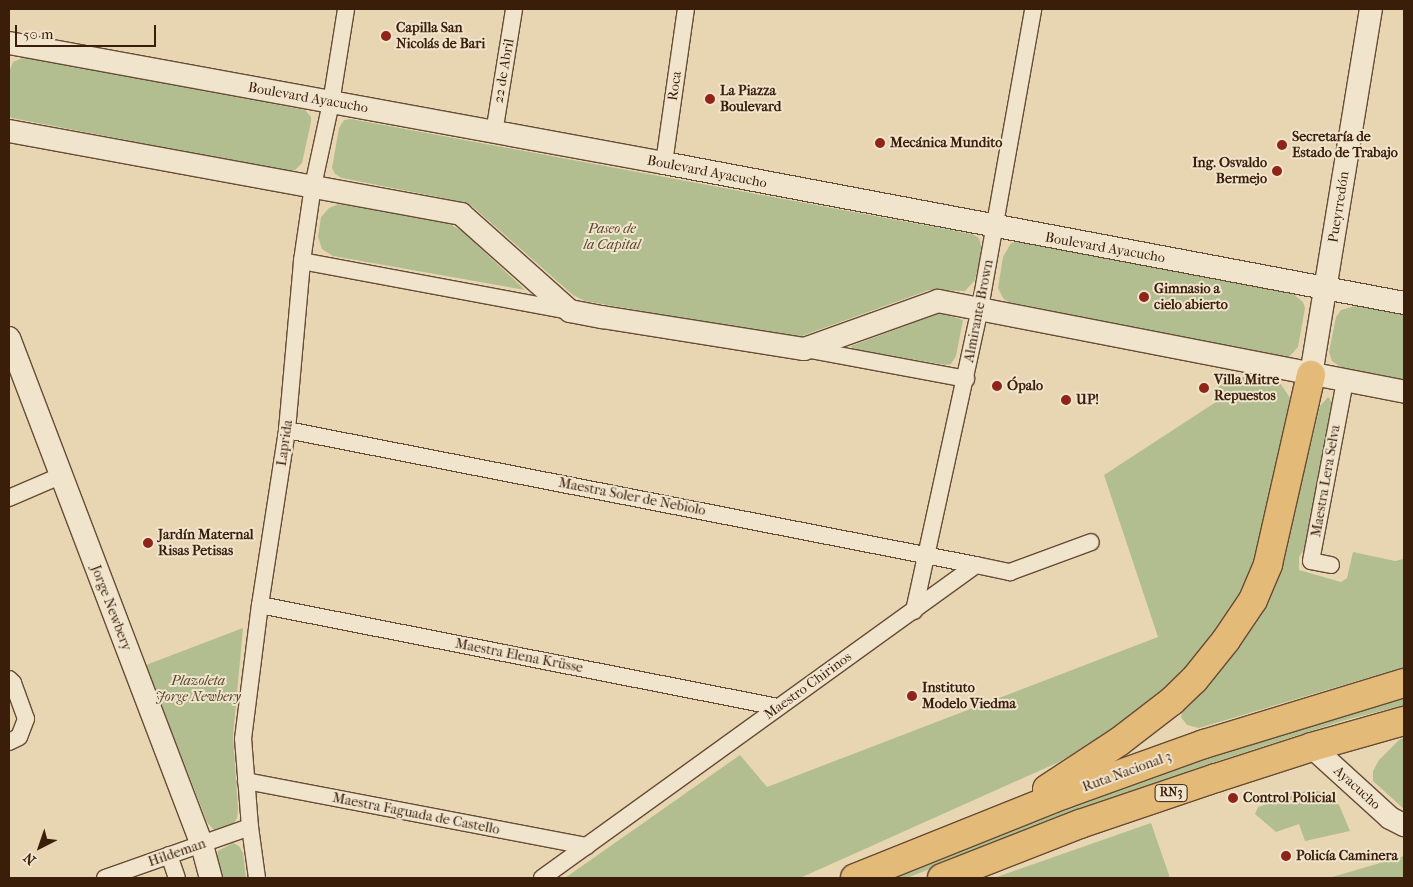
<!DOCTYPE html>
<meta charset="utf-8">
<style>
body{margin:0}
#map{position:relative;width:1413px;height:887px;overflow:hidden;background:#e8d5b2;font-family:"IM FELL French Canon",serif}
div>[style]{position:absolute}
.green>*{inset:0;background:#b2be8f}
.roads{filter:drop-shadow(1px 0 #664c34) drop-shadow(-1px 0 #664c34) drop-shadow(0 1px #664c34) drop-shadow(0 -1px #664c34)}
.street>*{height:16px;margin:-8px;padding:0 8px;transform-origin:8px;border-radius:8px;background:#f0e4cd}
.secondary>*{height:22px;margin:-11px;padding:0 11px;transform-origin:11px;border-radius:11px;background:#f0e4cd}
.highway>*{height:28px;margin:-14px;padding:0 14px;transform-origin:14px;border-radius:14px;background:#e4ba79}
.dots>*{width:14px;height:14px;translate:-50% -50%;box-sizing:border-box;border:2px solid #f0e4cd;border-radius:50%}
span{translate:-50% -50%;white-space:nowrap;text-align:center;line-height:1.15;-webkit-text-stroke:4px #f0e4cd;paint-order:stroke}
.shield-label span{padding:1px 4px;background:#f0e4cd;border:1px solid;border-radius:4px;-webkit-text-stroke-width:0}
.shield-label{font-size:12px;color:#3a1e0a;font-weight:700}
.poi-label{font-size:14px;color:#3a1e0a;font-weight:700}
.left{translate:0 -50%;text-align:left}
.right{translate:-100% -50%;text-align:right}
.street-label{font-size:14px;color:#3a1e0a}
.park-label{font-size:14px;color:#58462b;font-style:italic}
.frame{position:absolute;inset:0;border:10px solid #3a1e0a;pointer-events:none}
.north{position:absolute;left:15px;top:822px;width:50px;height:50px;-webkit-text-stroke:4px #f0e4cd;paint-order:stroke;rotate:221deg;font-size:14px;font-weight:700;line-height:20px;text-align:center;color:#3a1e0a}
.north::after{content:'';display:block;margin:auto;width:18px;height:22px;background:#3a1e0a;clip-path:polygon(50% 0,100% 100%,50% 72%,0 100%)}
.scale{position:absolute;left:15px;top:25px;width:141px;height:22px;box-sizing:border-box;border:2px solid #3a1e0a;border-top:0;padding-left:6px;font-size:15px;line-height:18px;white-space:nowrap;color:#3a1e0a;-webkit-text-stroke:4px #f0e4cd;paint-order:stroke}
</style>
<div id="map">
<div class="green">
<i style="clip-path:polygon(25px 57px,305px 110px,311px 117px,311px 122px,302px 163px,295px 170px,287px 171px,12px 118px,9px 116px,9px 72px,13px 62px)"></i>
<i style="clip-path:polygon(351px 119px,972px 234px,979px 238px,982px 250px,975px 280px,965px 291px,929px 290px,796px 338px,585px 301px,573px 295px,472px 206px,463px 202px,342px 178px,335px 174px,332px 168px,339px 128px,344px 120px)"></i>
<i style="clip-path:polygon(339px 204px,450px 224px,463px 232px,525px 290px,333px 256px,322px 249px,318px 237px,321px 217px,329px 208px)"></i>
<i style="clip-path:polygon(1020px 241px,1293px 294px,1303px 302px,1305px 308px,1298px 347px,1289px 357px,1280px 357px,1008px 302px,1003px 298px,998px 288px,1003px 257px,1011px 243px)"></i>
<i style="clip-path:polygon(1359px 305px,1404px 314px,1404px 381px,1345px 370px,1332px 361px,1329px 352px,1336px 317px,1341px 310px)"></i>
<i style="clip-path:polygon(940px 313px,963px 320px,956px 356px,951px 364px,946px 365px,853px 349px,851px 346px)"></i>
<i style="clip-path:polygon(1221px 373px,1280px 383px,1290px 398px,1256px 563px,1238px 596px,1214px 633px,1182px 673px,1157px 696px,1111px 731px,1059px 762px,800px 878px,565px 878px,740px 755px,767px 787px,1158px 637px,1104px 475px,1216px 402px)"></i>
<i style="clip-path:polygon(1328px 397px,1332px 402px,1306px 547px,1299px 557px,1299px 570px,1341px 582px,1347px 578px,1353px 552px,1395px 561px,1404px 559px,1404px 667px,1199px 728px,1187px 725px,1181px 717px,1183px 708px,1262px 608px,1281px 569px,1320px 406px)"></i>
<i style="clip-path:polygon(243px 628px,233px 736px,238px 808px,237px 818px,232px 826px,220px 832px,213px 829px,207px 822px,146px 665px)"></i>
<i style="clip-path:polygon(1404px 698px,1404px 705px,1342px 721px,1215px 762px,1072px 812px,907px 878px,892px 878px,1071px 808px,1212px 757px,1340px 715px)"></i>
<i style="clip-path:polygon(1404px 738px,1404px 809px,1373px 781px,1373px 771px,1379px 760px,1400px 739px)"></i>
<i style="clip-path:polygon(1309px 790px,1321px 792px,1339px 805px,1350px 831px,1305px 841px,1299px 824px,1276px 832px,1255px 814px,1258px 807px)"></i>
<i style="clip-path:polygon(1151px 823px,1170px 878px,994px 878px)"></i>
<i style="clip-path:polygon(233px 843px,239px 846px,243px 853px,246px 878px,221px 878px,216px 860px,218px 851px)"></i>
<i style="clip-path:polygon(1404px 856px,1404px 878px,1329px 878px)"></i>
</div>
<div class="roads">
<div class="street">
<i style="left:494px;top:133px;width:126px;rotate:-80.8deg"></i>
<i style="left:664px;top:163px;width:156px;rotate:-81.9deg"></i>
<i style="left:302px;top:261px;width:273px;rotate:10.6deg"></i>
<i style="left:806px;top:349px;width:163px;rotate:10.6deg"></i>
<i style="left:287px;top:430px;width:702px;rotate:11.09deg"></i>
<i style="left:9px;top:498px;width:56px;rotate:-23.3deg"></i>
<i style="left:1331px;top:565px;width:20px;rotate:-169deg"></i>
<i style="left:1311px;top:561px;width:183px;rotate:-79.3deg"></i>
<i style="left:260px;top:605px;width:528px;rotate:11.14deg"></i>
<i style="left:914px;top:611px;width:310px;rotate:-77.7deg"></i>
<i style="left:980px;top:308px;width:304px;rotate:-79.9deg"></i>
<i style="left:9px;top:679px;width:6px;rotate:45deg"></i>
<i style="left:13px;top:683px;width:38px;rotate:70deg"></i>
<i style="left:26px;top:719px;width:19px;rotate:111deg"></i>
<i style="left:19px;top:737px;width:11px;rotate:153deg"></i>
<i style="left:246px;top:781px;width:347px;rotate:10.8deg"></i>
<i style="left:169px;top:855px;width:24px;rotate:71deg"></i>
<i style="left:105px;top:878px;width:154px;rotate:-19.4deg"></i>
<i style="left:257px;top:878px;width:51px;rotate:-97.8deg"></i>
<i style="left:250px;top:827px;width:88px;rotate:-94.5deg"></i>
<i style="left:243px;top:739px;width:135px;rotate:-82.8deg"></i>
<i style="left:260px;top:605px;width:177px;rotate:-81.2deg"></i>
<i style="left:287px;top:430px;width:170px;rotate:-84.9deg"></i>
<i style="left:302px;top:261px;width:76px;rotate:-81.7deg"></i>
<i style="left:313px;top:186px;width:85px;rotate:-77.8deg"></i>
<i style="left:331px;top:103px;width:95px;rotate:-80.9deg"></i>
<i style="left:542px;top:878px;width:535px;rotate:-35.8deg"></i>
<i style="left:976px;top:565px;width:35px;rotate:12deg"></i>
<i style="left:1010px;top:572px;width:86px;rotate:-20.3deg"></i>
</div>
<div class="secondary">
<i style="left:9px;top:43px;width:666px;rotate:10.38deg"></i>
<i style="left:664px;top:163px;width:753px;rotate:10.71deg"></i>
<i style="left:9px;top:131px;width:460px;rotate:10.4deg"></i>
<i style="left:461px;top:214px;width:146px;rotate:41.7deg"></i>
<i style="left:570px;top:311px;width:33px;rotate:11deg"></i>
<i style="left:602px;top:317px;width:205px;rotate:9deg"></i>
<i style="left:804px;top:349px;width:142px;rotate:-19.7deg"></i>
<i style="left:938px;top:301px;width:475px;rotate:11deg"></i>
<i style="left:9px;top:338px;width:542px;rotate:69.16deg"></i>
<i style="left:202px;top:845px;width:34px;rotate:75deg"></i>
<i style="left:1311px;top:375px;width:371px;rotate:-80.7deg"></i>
<i style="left:1312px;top:747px;width:105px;rotate:42.3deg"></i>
<i style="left:1390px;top:818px;width:16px;rotate:27deg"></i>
</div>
<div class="highway">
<i style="left:1047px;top:789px;width:87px;rotate:-33.3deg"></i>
<i style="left:1120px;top:741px;width:66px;rotate:-37.6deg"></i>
<i style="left:1172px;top:701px;width:30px;rotate:-44deg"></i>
<i style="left:1194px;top:680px;width:51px;rotate:-51.3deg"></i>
<i style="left:1226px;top:640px;width:48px;rotate:-56deg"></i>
<i style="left:1253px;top:600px;width:39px;rotate:-67deg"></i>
<i style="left:1268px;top:564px;width:194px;rotate:-77.2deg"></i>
<i style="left:855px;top:878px;width:226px;rotate:-21.8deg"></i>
<i style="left:1065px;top:794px;width:148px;rotate:-19.8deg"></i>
<i style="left:1204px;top:744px;width:209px;rotate:-17deg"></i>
<i style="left:942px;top:878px;width:148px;rotate:-21.4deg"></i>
<i style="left:1080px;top:824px;width:144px;rotate:-18.7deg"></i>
<i style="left:1216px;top:778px;width:101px;rotate:-17.9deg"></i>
<i style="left:1312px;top:747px;width:96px;rotate:-15.8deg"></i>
</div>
</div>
<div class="dots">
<i style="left:386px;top:36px;background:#8f2418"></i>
<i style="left:710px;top:99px;background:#8f2418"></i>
<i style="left:880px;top:143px;background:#8f2418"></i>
<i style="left:1282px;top:145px;background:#8f2418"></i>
<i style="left:1277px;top:171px;background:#8f2418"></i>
<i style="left:1144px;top:297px;background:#8f2418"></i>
<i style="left:997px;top:386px;background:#8f2418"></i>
<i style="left:1204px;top:388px;background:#8f2418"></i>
<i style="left:1066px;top:400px;background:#8f2418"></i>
<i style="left:148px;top:543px;background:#8f2418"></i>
<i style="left:912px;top:696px;background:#8f2418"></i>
<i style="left:1233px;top:798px;background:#8f2418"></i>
<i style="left:1286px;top:856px;background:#8f2418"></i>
</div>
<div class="shield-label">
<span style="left:1171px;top:793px">RN3</span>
</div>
<div class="poi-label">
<span class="left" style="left:396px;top:36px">Capilla San<br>Nicolás de Bari</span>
<span class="left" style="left:720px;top:99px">La Piazza<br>Boulevard</span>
<span class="left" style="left:1292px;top:145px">Secretaría de<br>Estado de Trabajo</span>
<span class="left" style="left:890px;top:143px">Mecánica Mundito</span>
<span class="right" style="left:1267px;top:171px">Ing. Osvaldo<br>Bermejo</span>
<span class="left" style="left:1154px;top:297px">Gimnasio a<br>cielo abierto</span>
<span class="left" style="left:1214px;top:388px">Villa Mitre<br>Repuestos</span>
<span class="left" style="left:1007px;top:386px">Ópalo</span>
<span class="left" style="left:1076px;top:400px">UP!</span>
<span class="left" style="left:158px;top:543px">Jardín Maternal<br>Risas Petisas</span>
<span class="left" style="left:922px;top:696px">Instituto<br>Modelo Viedma</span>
<span class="left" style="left:1243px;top:798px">Control Policial</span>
<span class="left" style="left:1296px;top:856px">Policía Caminera</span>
</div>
<div class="street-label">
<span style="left:504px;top:71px;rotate:-80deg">22 de Abril</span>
<span style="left:675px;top:86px;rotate:-82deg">Roca</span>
<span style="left:308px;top:98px;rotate:10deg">Boulevard Ayacucho</span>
<span style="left:707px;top:172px;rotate:11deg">Boulevard Ayacucho</span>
<span style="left:1339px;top:207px;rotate:-81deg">Pueyrredón</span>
<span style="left:1105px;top:248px;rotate:10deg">Boulevard Ayacucho</span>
<span style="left:979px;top:311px;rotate:-79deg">Almirante Brown</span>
<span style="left:285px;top:443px;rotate:-82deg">Laprida</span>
<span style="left:1326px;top:481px;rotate:-80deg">Maestra Lera Selva</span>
<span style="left:632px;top:497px;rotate:11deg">Maestra Soler de Nebiolo</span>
<span style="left:111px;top:608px;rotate:69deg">Jorge Newbery</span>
<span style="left:519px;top:656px;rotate:11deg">Maestra Elena Krüsse</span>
<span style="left:808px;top:686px;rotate:-36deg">Maestro Chirinos</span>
<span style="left:1127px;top:772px;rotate:-20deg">Ruta Nacional 3</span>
<span style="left:1357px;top:788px;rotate:42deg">Ayacucho</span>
<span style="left:416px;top:814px;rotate:11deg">Maestra Faguada de Castello</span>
<span style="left:177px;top:853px;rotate:-19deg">Hildeman</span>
</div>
<div class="park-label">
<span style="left:612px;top:237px">Paseo de<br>la Capital</span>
<span style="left:198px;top:689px">Plazoleta<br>Jorge Newbery</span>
</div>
<div class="frame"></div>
<div class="north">N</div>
<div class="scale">50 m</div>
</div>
